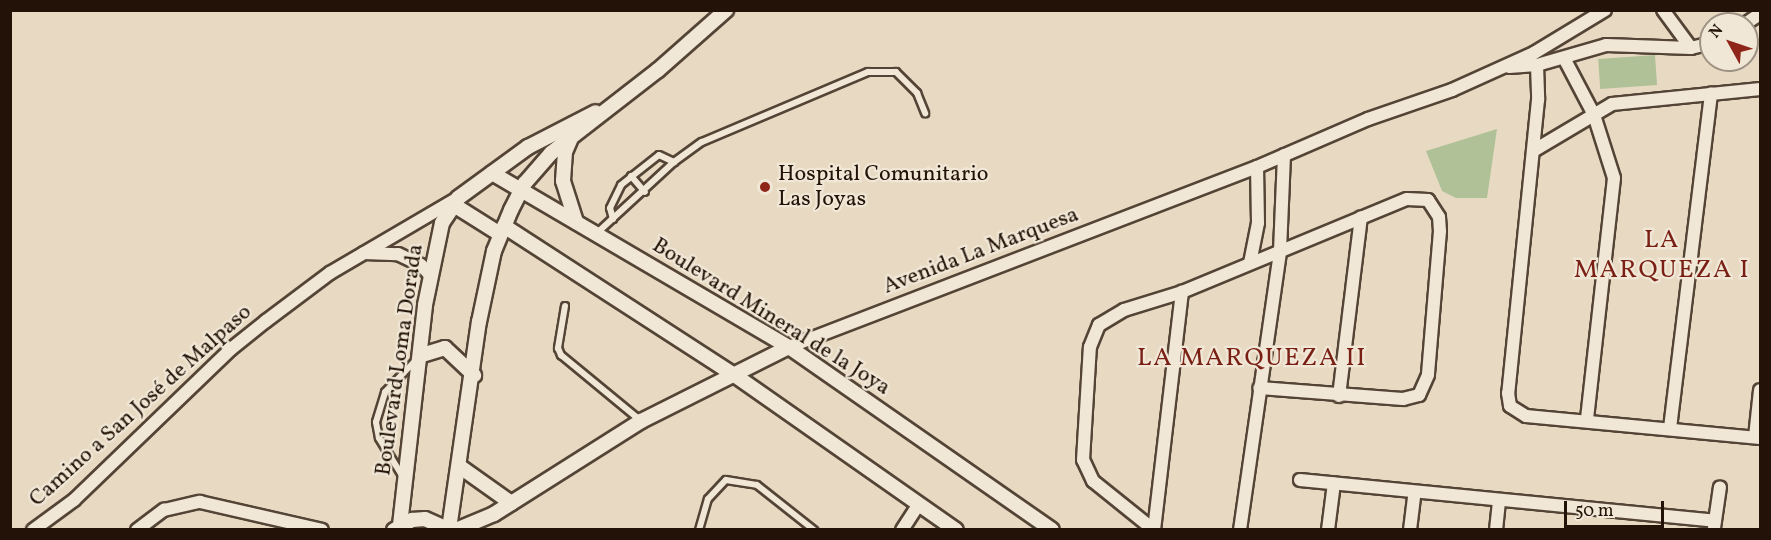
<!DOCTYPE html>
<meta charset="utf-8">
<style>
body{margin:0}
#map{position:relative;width:1771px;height:540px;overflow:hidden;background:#e8dac2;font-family:Vollkorn,serif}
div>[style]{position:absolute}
.green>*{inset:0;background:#b0c197;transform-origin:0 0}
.roads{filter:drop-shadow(2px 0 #544436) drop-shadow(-2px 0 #544436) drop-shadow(0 2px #544436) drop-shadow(0 -2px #544436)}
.service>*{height:6px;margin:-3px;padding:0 3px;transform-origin:3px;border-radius:3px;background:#f0e7d7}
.minor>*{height:12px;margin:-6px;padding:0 6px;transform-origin:6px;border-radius:6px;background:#f0e7d7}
.tertiary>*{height:14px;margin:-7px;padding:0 7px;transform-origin:7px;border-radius:7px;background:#f0e7d7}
.dots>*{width:16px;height:16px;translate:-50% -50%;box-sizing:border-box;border:3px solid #f0e7d7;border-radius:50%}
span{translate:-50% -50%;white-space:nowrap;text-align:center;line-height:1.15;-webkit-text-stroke:4.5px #f0e7d7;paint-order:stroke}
.poi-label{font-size:22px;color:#221207}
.left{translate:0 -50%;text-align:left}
.street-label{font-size:22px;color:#221207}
.quarter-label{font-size:26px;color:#7a1f14;letter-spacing:1.5px}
.frame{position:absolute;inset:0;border:12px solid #221207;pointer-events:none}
.north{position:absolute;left:1699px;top:12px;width:60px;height:60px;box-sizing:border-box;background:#f0e7d7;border:2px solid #9e9284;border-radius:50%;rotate:310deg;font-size:16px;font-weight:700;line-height:24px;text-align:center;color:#221207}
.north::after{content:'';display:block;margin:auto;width:21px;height:27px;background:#8f2418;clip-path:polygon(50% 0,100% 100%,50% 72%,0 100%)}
.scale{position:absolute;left:1564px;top:501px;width:100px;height:27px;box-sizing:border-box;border:3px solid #221207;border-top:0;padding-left:8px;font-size:18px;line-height:21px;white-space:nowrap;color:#221207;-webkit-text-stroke:4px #f0e7d7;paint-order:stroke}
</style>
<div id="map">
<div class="green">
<i style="left:1655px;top:55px;width:30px;height:57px;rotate:86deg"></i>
<i style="clip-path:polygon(1497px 129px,1487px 198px,1456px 198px,1442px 191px,1426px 151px)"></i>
</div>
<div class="roads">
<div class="service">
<i style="left:631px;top:176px;width:21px;rotate:49deg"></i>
<i style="left:613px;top:219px;width:11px;rotate:-105deg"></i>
<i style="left:610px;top:208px;width:25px;rotate:-64deg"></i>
<i style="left:621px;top:185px;width:48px;rotate:-38.3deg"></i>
<i style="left:659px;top:155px;width:17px;rotate:25deg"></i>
<i style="left:597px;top:233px;width:105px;rotate:-42.7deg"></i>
<i style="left:674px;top:162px;width:34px;rotate:-36deg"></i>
<i style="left:702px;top:142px;width:180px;rotate:-22.9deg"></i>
<i style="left:868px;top:72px;width:28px"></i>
<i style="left:896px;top:72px;width:30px;rotate:45deg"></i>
<i style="left:917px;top:93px;width:22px;rotate:68deg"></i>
<i style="left:565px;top:306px;width:43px;rotate:99.5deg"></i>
<i style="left:558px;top:348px;width:8px;rotate:67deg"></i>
<i style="left:561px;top:355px;width:104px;rotate:39.5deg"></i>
<i style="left:403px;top:477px;width:46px;rotate:-121.6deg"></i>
<i style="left:379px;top:438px;width:16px;rotate:-101deg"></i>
<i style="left:376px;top:422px;width:31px;rotate:-73deg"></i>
<i style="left:385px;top:392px;width:46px;rotate:-45.9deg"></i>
<i style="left:699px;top:530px;width:32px;rotate:-74deg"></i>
<i style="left:708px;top:499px;width:26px;rotate:-47deg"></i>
<i style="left:726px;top:480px;width:31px;rotate:9deg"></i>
<i style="left:757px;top:485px;width:73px;rotate:38.3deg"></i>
</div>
<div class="minor">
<i style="left:1663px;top:10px;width:47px;rotate:53.6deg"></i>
<i style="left:1745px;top:24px;width:18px;rotate:-34deg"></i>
<i style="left:1564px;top:58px;width:64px;rotate:62.2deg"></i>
<i style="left:1594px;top:115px;width:66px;rotate:72.4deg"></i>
<i style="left:1614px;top:178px;width:243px;rotate:96.4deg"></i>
<i style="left:1537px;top:65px;width:35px;rotate:88deg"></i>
<i style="left:1538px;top:100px;width:295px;rotate:95.8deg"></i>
<i style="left:1508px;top:393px;width:13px;rotate:81deg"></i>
<i style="left:1510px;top:406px;width:19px;rotate:32deg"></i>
<i style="left:1526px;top:416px;width:235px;rotate:5.4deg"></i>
<i style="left:1509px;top:67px;width:28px;rotate:-4deg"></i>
<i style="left:1537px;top:65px;width:72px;rotate:-16.2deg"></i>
<i style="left:1606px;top:45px;width:85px;rotate:2deg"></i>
<i style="left:1691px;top:48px;width:21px;rotate:-14deg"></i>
<i style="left:1533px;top:151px;width:92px;rotate:-30.7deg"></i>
<i style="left:1612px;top:104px;width:149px;rotate:-5.8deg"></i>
<i style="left:364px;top:253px;width:34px;rotate:2deg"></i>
<i style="left:398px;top:254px;width:25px;rotate:26deg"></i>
<i style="left:421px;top:265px;width:15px;rotate:48deg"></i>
<i style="left:1250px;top:263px;width:41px;rotate:-78.7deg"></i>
<i style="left:1258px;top:223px;width:56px;rotate:-91deg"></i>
<i style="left:789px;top:347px;width:501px;rotate:-21.04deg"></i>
<i style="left:1257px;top:167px;width:121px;rotate:-23.4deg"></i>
<i style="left:1368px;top:119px;width:89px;rotate:-19deg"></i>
<i style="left:1452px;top:90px;width:90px;rotate:-24.3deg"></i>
<i style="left:1534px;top:53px;width:83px;rotate:-31.2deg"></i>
<i style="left:1339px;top:396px;width:180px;rotate:-83deg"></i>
<i style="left:1670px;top:428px;width:337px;rotate:-83deg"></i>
<i style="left:1755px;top:437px;width:47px;rotate:-83.9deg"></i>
<i style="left:1300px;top:480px;width:417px;rotate:5.6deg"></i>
<i style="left:1714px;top:528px;width:41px;rotate:-81.7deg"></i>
<i style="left:33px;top:530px;width:51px;rotate:-36.2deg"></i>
<i style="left:74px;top:500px;width:218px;rotate:-43.9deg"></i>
<i style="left:231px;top:349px;width:45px;rotate:-38.7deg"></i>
<i style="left:266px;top:321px;width:80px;rotate:-36.9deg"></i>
<i style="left:330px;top:273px;width:148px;rotate:-30.4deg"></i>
<i style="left:137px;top:530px;width:34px;rotate:-37deg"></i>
<i style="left:164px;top:510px;width:37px;rotate:-13deg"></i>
<i style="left:200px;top:502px;width:125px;rotate:12.9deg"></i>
<i style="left:902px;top:530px;width:31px;rotate:-57deg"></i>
<i style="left:1154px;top:530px;width:78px;rotate:-141.2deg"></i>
<i style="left:1093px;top:481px;width:23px;rotate:-115deg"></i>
<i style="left:1083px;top:460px;width:113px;rotate:-86.5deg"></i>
<i style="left:1090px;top:347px;width:24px;rotate:-68deg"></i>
<i style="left:1099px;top:325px;width:29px;rotate:-31deg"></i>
<i style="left:1124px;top:310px;width:61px;rotate:-17.2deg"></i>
<i style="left:1182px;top:292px;width:243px;rotate:-22.5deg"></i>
<i style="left:1407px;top:199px;width:21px;rotate:3deg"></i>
<i style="left:1428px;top:200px;width:20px;rotate:57deg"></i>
<i style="left:1439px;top:217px;width:14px;rotate:86deg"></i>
<i style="left:1440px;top:231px;width:144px;rotate:94.8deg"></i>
<i style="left:1428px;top:375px;width:22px;rotate:114deg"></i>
<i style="left:1419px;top:395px;width:16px;rotate:166deg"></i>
<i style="left:1403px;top:399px;width:144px;rotate:-175.6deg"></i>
<i style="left:1154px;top:530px;width:240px;rotate:-83.3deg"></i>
<i style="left:1240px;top:530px;width:282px;rotate:-81.8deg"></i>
<i style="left:1280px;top:251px;width:96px;rotate:-87.6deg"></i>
<i style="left:1328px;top:530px;width:47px;rotate:-82.7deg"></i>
<i style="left:1410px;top:530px;width:38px;rotate:-83deg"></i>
<i style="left:1496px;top:530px;width:30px;rotate:-84deg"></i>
</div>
<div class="tertiary">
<i style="left:571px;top:138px;width:15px;rotate:113deg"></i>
<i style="left:565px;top:152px;width:29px;rotate:94deg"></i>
<i style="left:563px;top:181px;width:43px;rotate:72.4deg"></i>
<i style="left:492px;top:173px;width:344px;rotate:30.4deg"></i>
<i style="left:789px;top:347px;width:320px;rotate:34.8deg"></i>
<i style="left:504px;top:226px;width:273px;rotate:32.9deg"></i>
<i style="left:733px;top:374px;width:272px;rotate:35deg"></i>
<i style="left:500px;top:234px;width:54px;rotate:-147.8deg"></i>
<i style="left:454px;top:205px;width:8px;rotate:-60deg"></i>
<i style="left:458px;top:198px;width:87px;rotate:-36.1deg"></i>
<i style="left:528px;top:147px;width:76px;rotate:-27.2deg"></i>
<i style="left:422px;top:355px;width:24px;rotate:-17deg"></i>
<i style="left:445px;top:348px;width:40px;rotate:43deg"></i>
<i style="left:459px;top:466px;width:64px;rotate:35.4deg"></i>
<i style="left:400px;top:525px;width:221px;rotate:-83.5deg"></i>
<i style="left:425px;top:305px;width:84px;rotate:-78.3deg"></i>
<i style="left:442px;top:223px;width:22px;rotate:-56deg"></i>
<i style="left:449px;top:529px;width:209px;rotate:-81.8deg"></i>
<i style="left:479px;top:322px;width:73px;rotate:-78.1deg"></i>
<i style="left:494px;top:251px;width:44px;rotate:-67.5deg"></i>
<i style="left:511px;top:210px;width:30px;rotate:-63deg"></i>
<i style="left:525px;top:183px;width:40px;rotate:-49deg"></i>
<i style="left:551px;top:153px;width:135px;rotate:-37.8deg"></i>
<i style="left:658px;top:70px;width:91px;rotate:-41.4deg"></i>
<i style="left:394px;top:530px;width:21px;rotate:-29deg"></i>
<i style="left:412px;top:520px;width:13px;rotate:-4deg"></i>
<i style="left:425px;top:519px;width:27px;rotate:24deg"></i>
<i style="left:456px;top:530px;width:41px;rotate:-22.8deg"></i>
<i style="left:494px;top:514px;width:174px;rotate:-32.3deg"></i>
<i style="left:641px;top:421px;width:165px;rotate:-26.6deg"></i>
</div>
</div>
<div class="dots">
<i style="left:765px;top:187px;background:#8f2418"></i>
</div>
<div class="poi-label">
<span class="left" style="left:778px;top:187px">Hospital Comunitario<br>Las Joyas</span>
</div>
<div class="street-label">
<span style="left:981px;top:251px;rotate:-21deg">Avenida La Marquesa</span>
<span style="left:771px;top:317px;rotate:32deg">Boulevard Mineral de la Joya</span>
<span style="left:400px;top:360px;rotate:-82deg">Boulevard Loma Dorada</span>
<span style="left:141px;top:406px;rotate:-42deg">Camino a San José de Malpaso</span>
</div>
<div class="quarter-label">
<span style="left:1662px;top:256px">LA<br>MARQUEZA I</span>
<span style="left:1252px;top:359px">LA MARQUEZA II</span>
</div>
<div class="frame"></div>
<div class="north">N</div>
<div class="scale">50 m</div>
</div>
